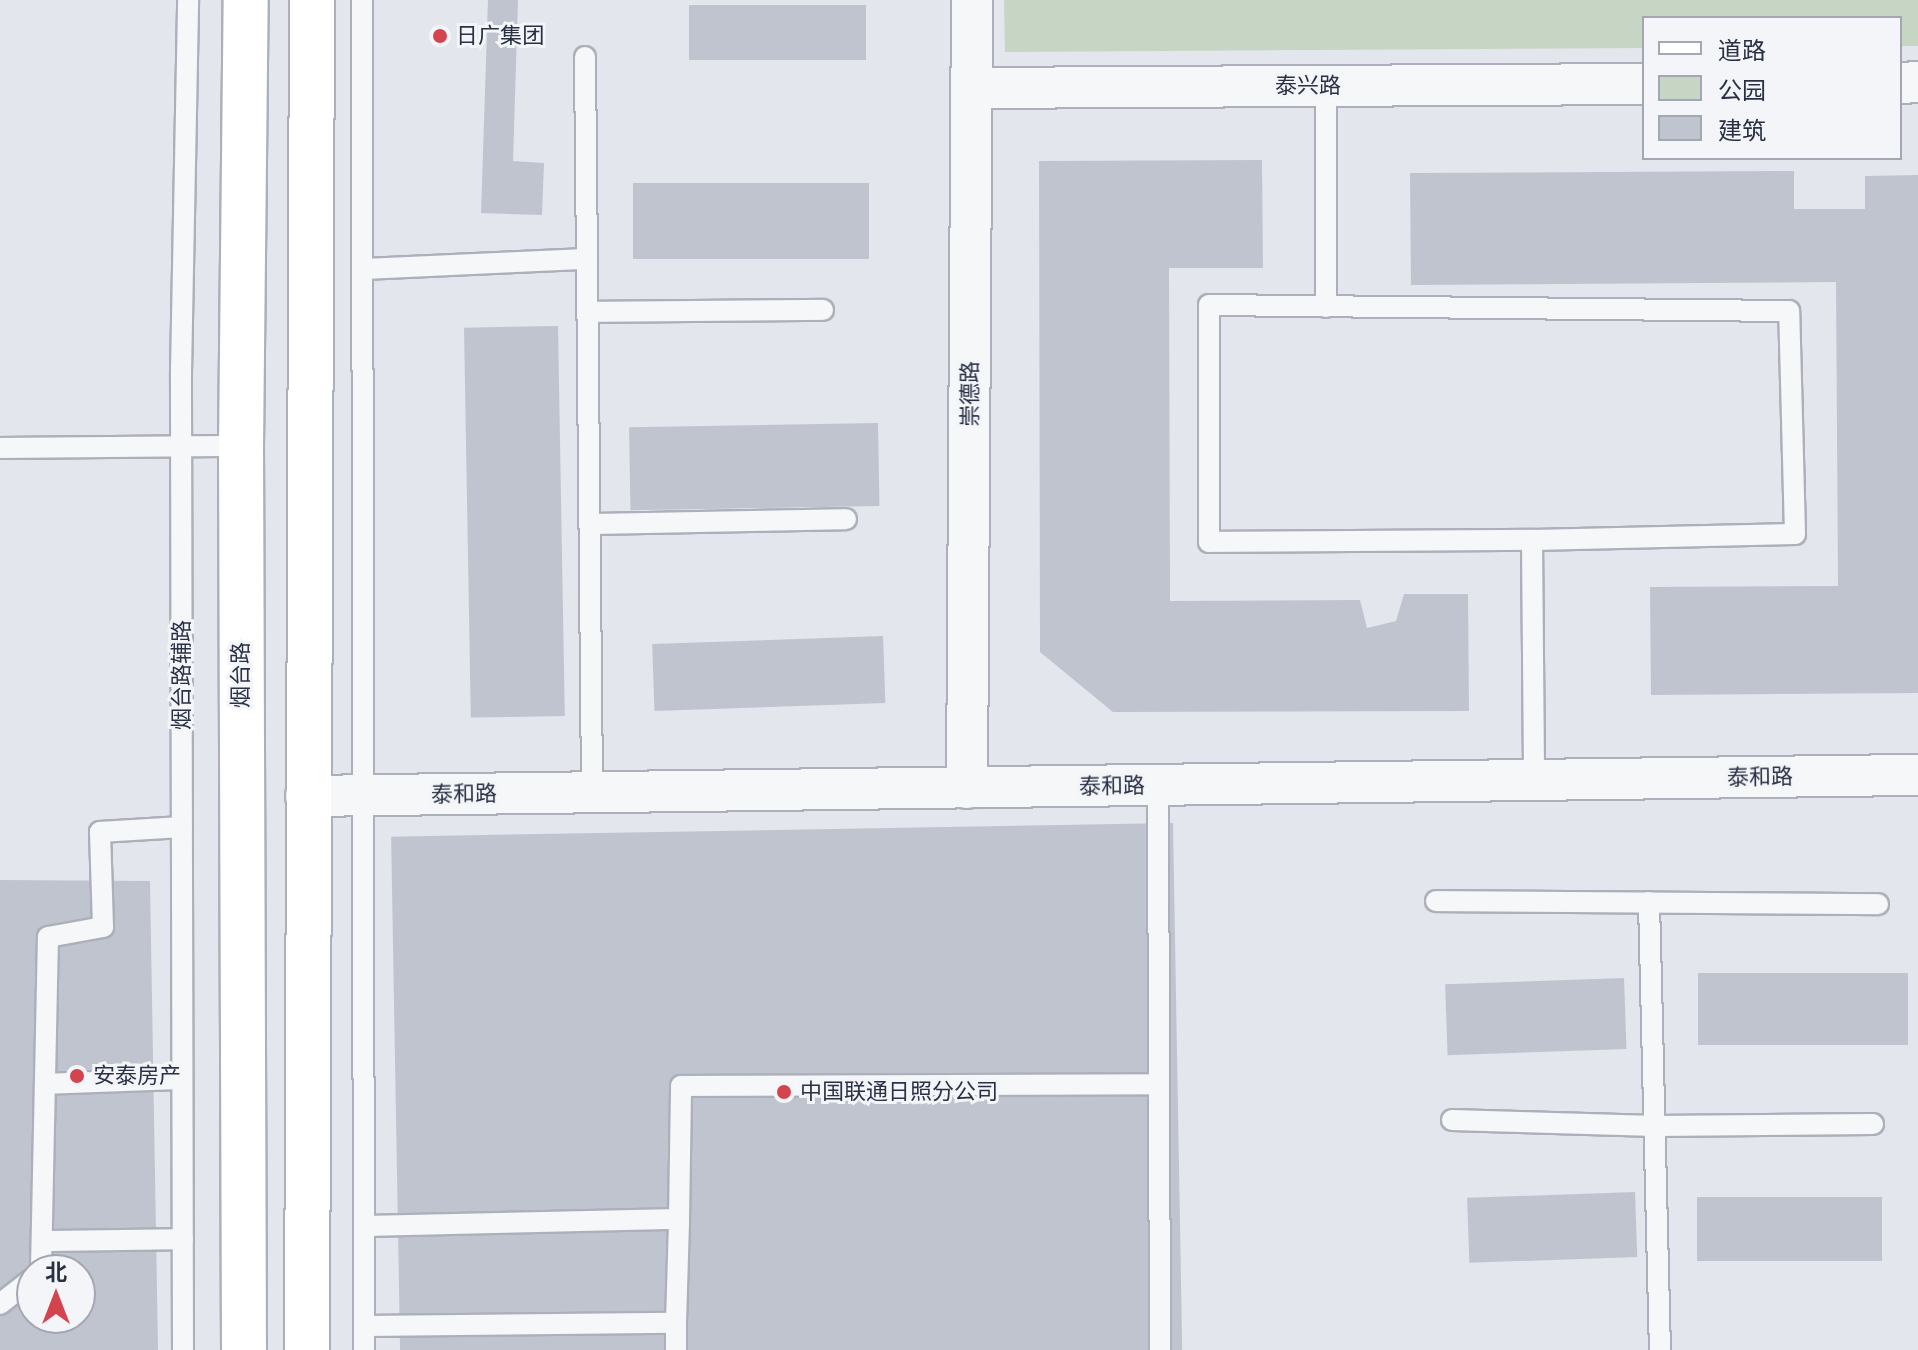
<!DOCTYPE html>
<meta charset="utf-8">
<style>
body{margin:0}
#map{position:relative;width:1918px;height:1350px;overflow:hidden;background:#e3e6ec;font-family:Manrope,"Noto Sans SC",sans-serif}
div>[style]{position:absolute}
.green>*{inset:0;background:#c7d6c4}
.building>*{inset:0;background:#c0c4cf;transform-origin:0 0}
.roads{filter:drop-shadow(2px 0 #acb0ba) drop-shadow(-2px 0 #acb0ba) drop-shadow(0 2px #acb0ba) drop-shadow(0 -2px #acb0ba)}
.lane>*{height:20px;margin:-10px;padding:0 10px;transform-origin:10px;border-radius:10px;background:#f6f7f9}
.street>*{height:40px;margin:-20px;padding:0 20px;transform-origin:20px;border-radius:20px;background:#f6f7f9}
.secondary>*{height:44px;margin:-22px;padding:0 22px;transform-origin:22px;border-radius:22px;background:#fff}
.dots>*{width:22px;height:22px;translate:-50% -50%;box-sizing:border-box;border:4px solid #f3f5f9;border-radius:50%}
span{translate:-50% -50%;white-space:nowrap;text-align:center;line-height:1.15;-webkit-text-stroke:6px #f3f5f9;paint-order:stroke}
.poi-label{font-size:22px;color:#2a3145}
.left{translate:0 -50%;text-align:left}
.street-label{font-size:22px;color:#2a3145}
.legend{position:absolute;left:1642px;top:16px;width:260px;height:144px;box-sizing:border-box;background:#f3f5f9;border:2px solid #a3a7b1;margin:0;padding:10px 14px;list-style:none;font-size:24px;color:#2a3145}
.legend li{display:flex;align-items:center;gap:16px;height:40px}
.legend b{width:40px;border:2px solid #a3a7b1}
.north{position:absolute;left:16px;top:1254px;width:80px;height:80px;box-sizing:border-box;background:#f3f5f9;border:2px solid #a3a7b1;border-radius:50%;rotate:0deg;font-size:22px;font-weight:700;line-height:32px;text-align:center;color:#2a3145}
.north::after{content:'';display:block;margin:auto;width:28px;height:36px;background:#d4444e;clip-path:polygon(50% 0,100% 100%,50% 72%,0 100%)}
</style>
<div id="map">
<div class="green">
<i style="clip-path:polygon(1004px 0,1918px 0,1918px 46px,1900px 46px,1900px 18px,1644px 18px,1644px 48px,1005px 52px)"></i>
</div>
<div class="building">
<i style="clip-path:polygon(488px 0,518px 0,513px 161px,544px 163px,542px 215px,481px 213px)"></i>
<i style="left:689px;top:5px;width:177px;height:55px"></i>
<i style="clip-path:polygon(1262px 160px,1263px 268px,1169px 268px,1170px 601px,1360px 600px,1367px 628px,1396px 621px,1404px 594px,1468px 594px,1469px 711px,1113px 712px,1040px 652px,1039px 161px)"></i>
<i style="clip-path:polygon(1794px 171px,1794px 209px,1865px 209px,1865px 176px,1918px 175px,1918px 693px,1651px 695px,1650px 587px,1838px 586px,1836px 282px,1411px 285px,1410px 173px)"></i>
<i style="left:633px;top:183px;width:236px;height:76px"></i>
<i style="left:558px;top:326px;width:390px;height:94px;rotate:89deg"></i>
<i style="left:878px;top:423px;width:83px;height:249px;rotate:89deg"></i>
<i style="left:883px;top:636px;width:67px;height:231px;rotate:88deg"></i>
<i style="left:1173px;top:823px;width:527px;height:782px;rotate:89deg"></i>
<i style="clip-path:polygon(evenodd,0 880px,150px 881px,158px 1350px,0 1350px,0 880px,32px 1270px,80px 1270px,80px 1318px,32px 1318px,32px 1270px)"></i>
<i style="left:1908px;top:973px;width:72px;height:210px;rotate:90deg"></i>
<i style="left:1624px;top:978px;width:71px;height:179px;rotate:88deg"></i>
<i style="left:1635px;top:1192px;width:65px;height:168px;rotate:88deg"></i>
<i style="left:1697px;top:1197px;width:185px;height:64px"></i>
</div>
<div class="roads">
<div class="lane">
<i style="left:362px;top:0;width:1350px;rotate:89.92deg"></i>
<i style="left:585px;top:57px;width:735px;rotate:89.45deg"></i>
<i style="left:1326px;top:86px;width:221px;rotate:90deg"></i>
<i style="left:363px;top:269px;width:224px;rotate:-2.6deg"></i>
<i style="left:587px;top:312px;width:236px;rotate:-0.5deg"></i>
<i style="left:0;top:448px;width:241px;rotate:-0.5deg"></i>
<i style="left:590px;top:524px;width:256px;rotate:-1.1deg"></i>
<i style="left:1532px;top:540px;width:263px;rotate:-1.3deg"></i>
<i style="left:1795px;top:534px;width:223px;rotate:-91.5deg"></i>
<i style="left:1789px;top:311px;width:580px;rotate:-179.41deg"></i>
<i style="left:1209px;top:305px;width:237px;rotate:90deg"></i>
<i style="left:1209px;top:542px;width:323px;rotate:-0.4deg"></i>
<i style="left:1532px;top:540px;width:240px;rotate:89.5deg"></i>
<i style="left:1158px;top:785px;width:565px;rotate:89.8deg"></i>
<i style="left:1436px;top:901px;width:442px;rotate:0.4deg"></i>
<i style="left:1649px;top:902px;width:448px;rotate:88.6deg"></i>
<i style="left:45px;top:1084px;width:137px;rotate:-2.1deg"></i>
<i style="left:1452px;top:1120px;width:203px;rotate:1.7deg"></i>
<i style="left:1655px;top:1126px;width:218px;rotate:-0.5deg"></i>
<i style="left:364px;top:1226px;width:315px;rotate:-1.3deg"></i>
<i style="left:679px;top:1219px;width:133px;rotate:-89.1deg"></i>
<i style="left:681px;top:1086px;width:478px;rotate:-0.2deg"></i>
<i style="left:42px;top:1241px;width:141px;rotate:-0.8deg"></i>
<i style="left:41px;top:1270px;width:333px;rotate:-88.8deg"></i>
<i style="left:48px;top:937px;width:56px;rotate:-10.3deg"></i>
<i style="left:103px;top:927px;width:95px;rotate:-91.8deg"></i>
<i style="left:100px;top:832px;width:82px;rotate:-3.5deg"></i>
<i style="left:0;top:1304px;width:41px;rotate:-38deg"></i>
<i style="left:676px;top:1323px;width:104px;rotate:-88.3deg"></i>
<i style="left:364px;top:1326px;width:312px;rotate:-0.6deg"></i>
<i style="left:676px;top:1323px;width:27px;rotate:90deg"></i>
<i style="left:183px;top:1350px;width:978px;rotate:-90.12deg"></i>
<i style="left:181px;top:372px;width:372px;rotate:-88.9deg"></i>
</div>
<div class="street">
<i style="left:1900px;top:83px;width:18px;rotate:-3deg"></i>
<i style="left:972px;top:88px;width:672px;rotate:-0.34deg"></i>
<i style="left:967px;top:788px;width:788px;rotate:-89.64deg"></i>
<i style="left:306px;top:796px;width:1612px;rotate:-0.75deg"></i>
</div>
<div class="secondary">
<i style="left:244px;top:1350px;width:904px;rotate:-90.19deg"></i>
<i style="left:241px;top:446px;width:446px;rotate:-89.4deg"></i>
<i style="left:307px;top:1350px;width:1350px;rotate:-89.79deg"></i>
</div>
</div>
<div class="dots">
<i style="left:440px;top:36px;background:#d4444e"></i>
<i style="left:77px;top:1076px;background:#d4444e"></i>
<i style="left:784px;top:1092px;background:#d4444e"></i>
</div>
<div class="poi-label">
<span class="left" style="left:456px;top:36px">日广集团</span>
<span class="left" style="left:93px;top:1076px">安泰房产</span>
<span class="left" style="left:800px;top:1092px">中国联通日照分公司</span>
</div>
<div class="street-label">
<span style="left:1308px;top:86px">泰兴路</span>
<span style="left:970px;top:394px;rotate:-90deg">崇德路</span>
<span style="left:182px;top:675px;rotate:-90deg">烟台路辅路</span>
<span style="left:241px;top:675px;rotate:-90deg">烟台路</span>
<span style="left:1760px;top:777px;rotate:-1deg">泰和路</span>
<span style="left:1112px;top:786px;rotate:-1deg">泰和路</span>
<span style="left:464px;top:794px;rotate:-1deg">泰和路</span>
</div>
<ul class="legend">
<li><b style="height:10px;background:#fff"></b>道路</li>
<li><b style="height:22px;background:#c7d6c4"></b>公园</li>
<li><b style="height:22px;background:#c0c4cf"></b>建筑</li>
</ul>
<div class="north">北</div>
</div>
